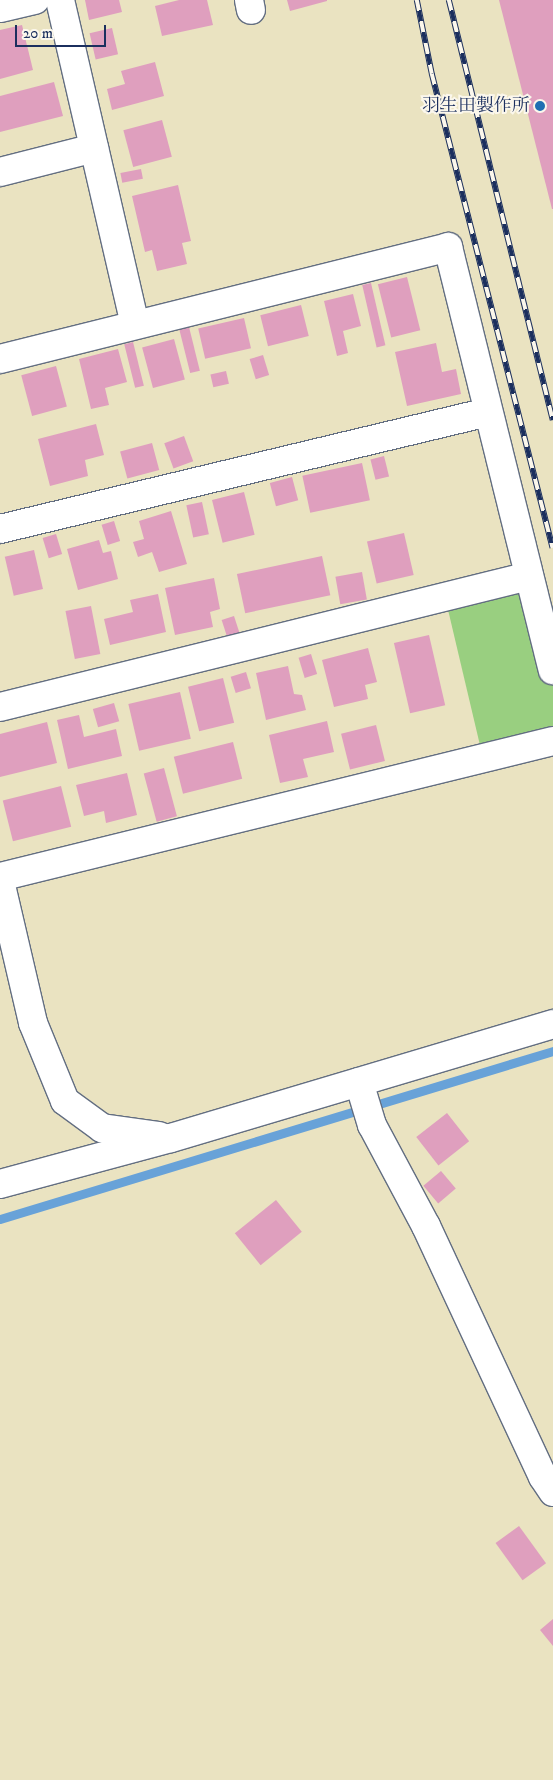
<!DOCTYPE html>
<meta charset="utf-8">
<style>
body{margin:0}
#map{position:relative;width:553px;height:1780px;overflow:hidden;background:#eae3c1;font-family:"IM FELL DW Pica","Noto Serif JP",serif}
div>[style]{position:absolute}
.green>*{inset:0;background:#99cf80}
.stream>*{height:9px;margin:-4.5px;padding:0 4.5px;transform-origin:4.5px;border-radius:4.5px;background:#68a2d8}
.building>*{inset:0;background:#df9fbe;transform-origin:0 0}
.roads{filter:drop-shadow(1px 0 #636e81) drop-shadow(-1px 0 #636e81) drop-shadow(0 1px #636e81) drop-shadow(0 -1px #636e81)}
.street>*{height:28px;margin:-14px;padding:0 14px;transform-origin:14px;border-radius:14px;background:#fff}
.rail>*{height:5.5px;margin-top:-2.75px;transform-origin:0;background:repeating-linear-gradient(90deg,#fbf7ec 0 11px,#1b2f5e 0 22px);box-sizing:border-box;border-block:1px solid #1b2f5e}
.dots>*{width:14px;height:14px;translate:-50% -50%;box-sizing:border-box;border:2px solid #fbf7ec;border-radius:50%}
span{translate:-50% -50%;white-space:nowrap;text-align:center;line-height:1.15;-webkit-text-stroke:4px #fbf7ec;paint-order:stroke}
.poi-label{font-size:18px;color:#1b2f5e}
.right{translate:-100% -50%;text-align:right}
.scale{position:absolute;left:15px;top:25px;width:91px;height:22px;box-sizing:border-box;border:2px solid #1b2f5e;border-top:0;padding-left:6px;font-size:15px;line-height:18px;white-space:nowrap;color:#1b2f5e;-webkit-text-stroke:4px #fbf7ec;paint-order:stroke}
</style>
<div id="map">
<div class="green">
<i style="clip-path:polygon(529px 576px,553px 670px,553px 741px,483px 758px,445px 597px)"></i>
</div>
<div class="stream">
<i style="left:0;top:1219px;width:578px;rotate:-16.9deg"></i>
</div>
<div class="building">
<i style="clip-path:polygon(85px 0,119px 0,122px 12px,89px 20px)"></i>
<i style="clip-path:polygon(179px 0,207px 0,213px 25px,162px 36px,155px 6px)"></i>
<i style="clip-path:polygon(287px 0,327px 0,327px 1px,290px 11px)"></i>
<i style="clip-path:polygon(499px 0,553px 0,553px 209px,552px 209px)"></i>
<i style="clip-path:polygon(22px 25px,33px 70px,0 79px,0 30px)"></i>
<i style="left:112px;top:28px;width:27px;height:23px;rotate:77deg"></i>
<i style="clip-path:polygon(155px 62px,164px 96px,112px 110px,107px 89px,125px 84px,121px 71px)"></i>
<i style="clip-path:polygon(54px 82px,63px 116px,0 132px,0 96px)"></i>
<i style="left:162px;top:120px;width:38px;height:40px;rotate:75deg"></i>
<i style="left:141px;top:169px;width:10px;height:21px;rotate:79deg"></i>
<i style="clip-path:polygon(178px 185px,191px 241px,182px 243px,187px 264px,157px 271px,152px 250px,145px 252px,132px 196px)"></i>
<i style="left:407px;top:277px;width:55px;height:30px;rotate:76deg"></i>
<i style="left:371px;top:283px;width:64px;height:9px;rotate:77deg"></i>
<i style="clip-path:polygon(353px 294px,361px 326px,343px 331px,348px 353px,337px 356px,324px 301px)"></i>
<i style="left:301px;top:305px;width:32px;height:42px;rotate:76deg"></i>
<i style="left:244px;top:318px;width:31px;height:47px;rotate:77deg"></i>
<i style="left:189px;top:327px;width:45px;height:10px;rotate:76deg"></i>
<i style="left:174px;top:339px;width:42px;height:33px;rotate:75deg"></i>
<i style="left:133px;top:342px;width:45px;height:9px;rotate:76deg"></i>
<i style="clip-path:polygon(436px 343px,442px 372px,456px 369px,461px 394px,407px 406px,395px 352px)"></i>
<i style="clip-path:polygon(118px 349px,127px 382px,105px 388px,109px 405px,91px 409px,79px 359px)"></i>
<i style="left:263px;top:355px;width:21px;height:14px;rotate:73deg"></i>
<i style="left:56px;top:366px;width:42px;height:36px;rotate:75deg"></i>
<i style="left:226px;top:371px;width:13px;height:16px;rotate:77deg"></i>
<i style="clip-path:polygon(96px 424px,104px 455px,85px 460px,88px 476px,50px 486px,38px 439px)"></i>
<i style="left:184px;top:436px;width:27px;height:21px;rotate:70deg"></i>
<i style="left:152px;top:443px;width:28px;height:33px;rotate:75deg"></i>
<i style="left:384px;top:456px;width:21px;height:14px;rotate:76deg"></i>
<i style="left:362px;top:463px;width:38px;height:61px;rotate:78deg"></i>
<i style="left:292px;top:477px;width:24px;height:23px;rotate:75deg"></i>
<i style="left:244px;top:492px;width:44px;height:33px;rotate:76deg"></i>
<i style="left:202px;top:502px;width:33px;height:16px;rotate:78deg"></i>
<i style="clip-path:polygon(171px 511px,187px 564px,159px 572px,152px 552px,138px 557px,133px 542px,144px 539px,139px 521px)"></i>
<i style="left:114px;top:521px;width:21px;height:13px;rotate:73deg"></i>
<i style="left:404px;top:533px;width:43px;height:38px;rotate:77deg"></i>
<i style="left:56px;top:534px;width:21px;height:14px;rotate:73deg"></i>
<i style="clip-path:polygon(99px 540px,103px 553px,111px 551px,118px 579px,78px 590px,67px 549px)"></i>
<i style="left:34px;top:550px;width:40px;height:30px;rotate:77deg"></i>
<i style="left:322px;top:556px;width:40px;height:87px;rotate:78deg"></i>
<i style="left:362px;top:572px;width:28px;height:27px;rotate:80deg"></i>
<i style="clip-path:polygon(214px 578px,220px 609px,210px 612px,213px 627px,175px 635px,165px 588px)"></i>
<i style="clip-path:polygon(158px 594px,166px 632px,110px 645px,104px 619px,133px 612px,130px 600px)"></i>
<i style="left:91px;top:606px;width:49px;height:26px;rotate:79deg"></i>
<i style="left:234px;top:616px;width:20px;height:13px;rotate:72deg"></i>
<i style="left:429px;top:635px;width:72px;height:36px;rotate:77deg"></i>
<i style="clip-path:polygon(368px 648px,377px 682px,365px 685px,368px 699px,334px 707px,322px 660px)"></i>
<i style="left:311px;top:654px;width:21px;height:13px;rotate:73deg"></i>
<i style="clip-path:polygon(288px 666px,294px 694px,302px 695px,306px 710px,266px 720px,256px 673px)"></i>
<i style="left:246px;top:672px;width:17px;height:16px;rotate:73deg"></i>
<i style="left:223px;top:678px;width:46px;height:36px;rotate:76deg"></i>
<i style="left:180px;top:692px;width:48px;height:53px;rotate:77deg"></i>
<i style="left:114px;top:703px;width:19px;height:22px;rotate:74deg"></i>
<i style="clip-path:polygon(79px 715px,84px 737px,116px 729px,122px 756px,68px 769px,57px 720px)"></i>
<i style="clip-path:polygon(327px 721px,334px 752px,303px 759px,308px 777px,280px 783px,269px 735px)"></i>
<i style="clip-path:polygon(47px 722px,57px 763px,0 777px,0 734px)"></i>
<i style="left:376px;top:725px;width:37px;height:36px;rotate:76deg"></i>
<i style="left:233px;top:742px;width:38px;height:61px;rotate:76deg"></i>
<i style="left:164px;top:768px;width:50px;height:21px;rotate:75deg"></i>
<i style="clip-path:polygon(127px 773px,137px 815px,106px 823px,104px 811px,84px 816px,76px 785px)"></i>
<i style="left:61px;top:786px;width:42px;height:60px;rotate:76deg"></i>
<i style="left:447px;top:1113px;width:36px;height:39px;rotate:52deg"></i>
<i style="left:441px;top:1171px;width:23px;height:23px;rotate:50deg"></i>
<i style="left:276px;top:1200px;width:41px;height:53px;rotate:51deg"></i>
<i style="left:519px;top:1526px;width:46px;height:29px;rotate:54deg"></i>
<i style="clip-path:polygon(553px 1619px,553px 1646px,540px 1630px)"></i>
</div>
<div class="roads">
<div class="street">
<i style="left:60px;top:0;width:333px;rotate:77deg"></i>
<i style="left:249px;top:0;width:10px;rotate:79deg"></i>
<i style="left:0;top:8px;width:36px;rotate:-13deg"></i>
<i style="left:0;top:172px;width:97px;rotate:-14.3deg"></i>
<i style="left:0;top:359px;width:462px;rotate:-14deg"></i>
<i style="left:448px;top:247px;width:436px;rotate:76.1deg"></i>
<i style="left:0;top:529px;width:502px;rotate:-13.48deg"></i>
<i style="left:0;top:707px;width:545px;rotate:-13.91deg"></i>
<i style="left:0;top:877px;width:569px;rotate:-13.82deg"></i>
<i style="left:0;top:881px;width:146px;rotate:76.9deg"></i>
<i style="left:33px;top:1023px;width:84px;rotate:67.7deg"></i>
<i style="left:65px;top:1101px;width:46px;rotate:36.1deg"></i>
<i style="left:102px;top:1128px;width:58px;rotate:8deg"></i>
<i style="left:359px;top:1082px;width:45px;rotate:73.2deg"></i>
<i style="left:372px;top:1125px;width:115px;rotate:61.9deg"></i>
<i style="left:426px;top:1226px;width:277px;rotate:65deg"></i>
<i style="left:543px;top:1477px;width:18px;rotate:56deg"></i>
<i style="left:0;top:1184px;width:177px;rotate:-15.1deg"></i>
<i style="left:171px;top:1138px;width:399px;rotate:-16.6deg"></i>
</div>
</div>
<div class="rail">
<i style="left:417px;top:0;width:76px;rotate:78.5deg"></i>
<i style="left:432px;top:74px;width:489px;rotate:75.7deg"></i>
<i style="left:449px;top:0;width:433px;rotate:76.1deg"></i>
</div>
<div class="dots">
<i style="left:540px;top:106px;background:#1f6fb2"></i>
</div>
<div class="poi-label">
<span class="right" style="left:530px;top:106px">羽生田製作所</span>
</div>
<div class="scale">20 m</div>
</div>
